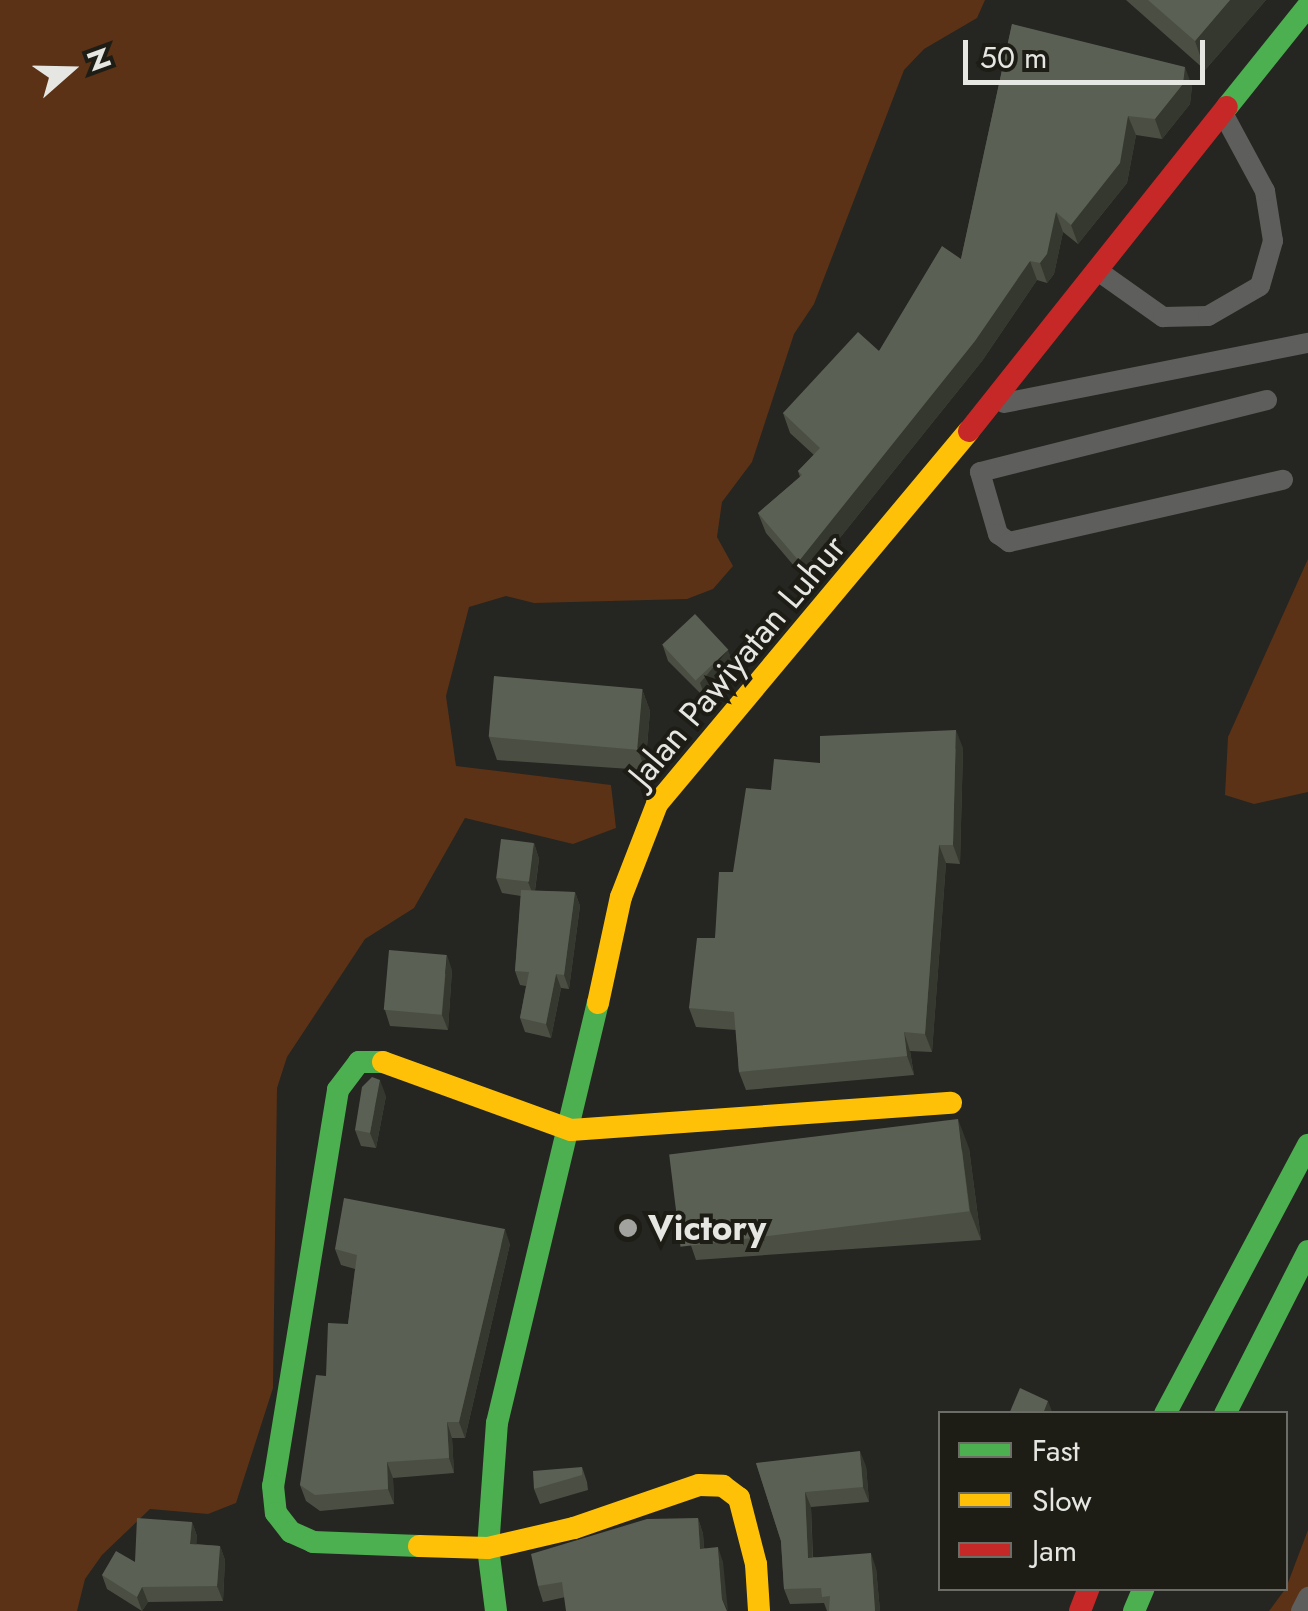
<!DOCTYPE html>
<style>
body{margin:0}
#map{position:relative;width:1308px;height:1611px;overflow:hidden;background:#252521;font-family:Jost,sans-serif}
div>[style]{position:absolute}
.green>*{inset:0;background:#5b3216}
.lane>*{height:20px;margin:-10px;padding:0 10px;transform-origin:10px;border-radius:10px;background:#5e5e5c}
.fast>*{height:22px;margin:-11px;padding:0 11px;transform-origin:11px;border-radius:11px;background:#4caf50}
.slow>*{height:22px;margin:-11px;padding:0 11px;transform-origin:11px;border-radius:11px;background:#ffc107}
.jam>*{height:22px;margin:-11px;padding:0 11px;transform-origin:11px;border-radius:11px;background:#c62828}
.wall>*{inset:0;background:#4b4f43}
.shaded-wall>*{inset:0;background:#35382e}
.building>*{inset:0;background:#5b6054;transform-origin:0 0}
.dots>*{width:28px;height:28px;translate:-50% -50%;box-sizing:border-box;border:5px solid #1d1d16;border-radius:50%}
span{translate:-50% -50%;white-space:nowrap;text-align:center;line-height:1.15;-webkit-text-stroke:8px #1d1d16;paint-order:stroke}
.street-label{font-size:35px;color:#e6e6e2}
.poi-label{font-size:35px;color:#e6e6e2;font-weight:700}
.left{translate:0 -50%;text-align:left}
.legend{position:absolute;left:938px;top:1411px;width:350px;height:180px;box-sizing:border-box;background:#1d1d16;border:2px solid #6d6d68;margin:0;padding:12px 18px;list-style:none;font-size:30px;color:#e6e6e2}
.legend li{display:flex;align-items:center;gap:20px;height:50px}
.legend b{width:50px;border:2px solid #6d6d68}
.north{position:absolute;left:20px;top:20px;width:100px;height:100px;-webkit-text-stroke:8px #1d1d16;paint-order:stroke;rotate:70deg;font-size:28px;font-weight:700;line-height:40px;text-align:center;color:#e6e6e2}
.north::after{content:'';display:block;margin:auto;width:35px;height:45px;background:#e6e6e2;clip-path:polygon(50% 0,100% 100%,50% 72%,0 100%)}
.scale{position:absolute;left:963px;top:40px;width:242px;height:45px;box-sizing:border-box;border:5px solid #e6e6e2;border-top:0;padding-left:12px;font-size:30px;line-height:35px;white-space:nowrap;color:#e6e6e2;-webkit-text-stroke:8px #1d1d16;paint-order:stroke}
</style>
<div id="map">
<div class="green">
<i style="clip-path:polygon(0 0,985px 0,977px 18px,924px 49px,904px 70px,814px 304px,794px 334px,752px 462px,722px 502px,717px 537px,733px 566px,713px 589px,687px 599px,534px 603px,506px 596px,469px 607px,446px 696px,456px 766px,611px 785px,616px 828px,573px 844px,465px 818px,414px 908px,365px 939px,287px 1057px,277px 1088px,273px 1388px,236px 1503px,208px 1514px,150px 1509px,102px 1555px,85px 1579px,77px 1611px,0 1611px)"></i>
<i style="clip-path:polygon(1308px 559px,1308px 792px,1254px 804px,1225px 795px,1228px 737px)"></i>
<i style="clip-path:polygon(1308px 1530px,1308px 1611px,1269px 1611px,1286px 1588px)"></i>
</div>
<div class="lane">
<i style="left:1098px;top:271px;width:80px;rotate:35.3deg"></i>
<i style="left:1163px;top:317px;width:45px;rotate:-1.3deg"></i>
<i style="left:1208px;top:316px;width:60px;rotate:-30deg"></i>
<i style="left:1260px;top:286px;width:47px;rotate:-73.9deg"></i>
<i style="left:1273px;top:241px;width:51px;rotate:-99.1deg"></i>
<i style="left:1265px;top:191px;width:84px;rotate:-118.4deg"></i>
<i style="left:1267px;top:400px;width:296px;rotate:165.9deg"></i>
<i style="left:980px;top:472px;width:65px;rotate:73.8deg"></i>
<i style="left:998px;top:534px;width:14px;rotate:36deg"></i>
<i style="left:1009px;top:542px;width:281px;rotate:-12.8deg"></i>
<i style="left:1004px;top:403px;width:310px;rotate:-11.2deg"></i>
<i style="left:1301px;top:1611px;width:16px;rotate:-63deg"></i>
</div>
<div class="fast">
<i style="left:1227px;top:107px;width:129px;rotate:-51.3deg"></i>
<i style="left:383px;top:1062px;width:24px;rotate:180deg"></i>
<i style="left:359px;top:1062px;width:35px;rotate:127deg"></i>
<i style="left:338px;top:1090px;width:401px;rotate:99.3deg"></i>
<i style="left:273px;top:1486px;width:27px;rotate:84deg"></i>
<i style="left:276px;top:1513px;width:24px;rotate:52deg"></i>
<i style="left:291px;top:1532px;width:24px;rotate:24deg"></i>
<i style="left:313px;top:1542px;width:106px;rotate:2.2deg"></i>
<i style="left:1165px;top:1414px;width:305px;rotate:-62deg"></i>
<i style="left:1225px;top:1414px;width:183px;rotate:-63deg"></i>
<i style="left:496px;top:1611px;width:64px;rotate:-97.2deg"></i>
<i style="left:488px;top:1548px;width:125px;rotate:-85.9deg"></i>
<i style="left:497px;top:1423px;width:432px;rotate:-76.5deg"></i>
<i style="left:1134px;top:1611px;width:25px;rotate:-67deg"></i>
</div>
<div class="slow">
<i style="left:598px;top:1003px;width:108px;rotate:-77.8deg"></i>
<i style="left:621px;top:897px;width:100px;rotate:-68.8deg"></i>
<i style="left:657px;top:804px;width:486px;rotate:-50.1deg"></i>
<i style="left:383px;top:1062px;width:200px;rotate:19.9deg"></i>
<i style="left:571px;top:1130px;width:381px;rotate:-4.1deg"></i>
<i style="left:419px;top:1546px;width:69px;rotate:1.7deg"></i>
<i style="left:488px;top:1548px;width:88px;rotate:-13.1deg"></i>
<i style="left:574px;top:1528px;width:132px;rotate:-19deg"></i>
<i style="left:699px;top:1485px;width:24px;rotate:2deg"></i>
<i style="left:723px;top:1486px;width:20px;rotate:37deg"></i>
<i style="left:739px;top:1498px;width:68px;rotate:75.6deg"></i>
<i style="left:756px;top:1564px;width:47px;rotate:86.3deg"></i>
</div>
<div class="jam">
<i style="left:969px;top:431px;width:414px;rotate:-51.5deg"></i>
<i style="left:1080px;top:1611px;width:25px;rotate:-69deg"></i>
</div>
<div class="wall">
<i style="clip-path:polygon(1126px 0,1266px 0,1205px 70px)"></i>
<i style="clip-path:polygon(1012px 24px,1192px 86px,1190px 104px,1162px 139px,1136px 135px,1127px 183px,1078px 244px,1063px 232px,1054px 274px,1047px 283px,1037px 280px,982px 361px,806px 580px,766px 533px,758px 513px,800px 477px,798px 471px,814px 455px,790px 433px,783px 413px,879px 351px,961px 259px)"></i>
<i style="clip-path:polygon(663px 646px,734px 665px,706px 699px,668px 661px)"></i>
<i style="clip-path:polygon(642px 689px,650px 711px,645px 770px,497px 760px,489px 737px)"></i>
<i style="clip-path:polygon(963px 748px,960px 864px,946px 863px,932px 1052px,910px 1051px,914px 1075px,746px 1090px,739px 1072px,736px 1030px,696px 1027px,689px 1008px,715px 938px,733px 872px,771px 790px,820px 763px)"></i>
<i style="clip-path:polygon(534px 843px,539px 859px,535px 891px,575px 892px,580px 906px,569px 989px,561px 988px,551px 1038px,525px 1032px,520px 1018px,526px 986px,520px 985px,515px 971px,521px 896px,502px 893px,496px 878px)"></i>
<i style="clip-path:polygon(452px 970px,448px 1030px,390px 1026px,385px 1010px)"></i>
<i style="clip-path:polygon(386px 1096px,376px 1148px,361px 1146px,355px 1130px)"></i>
<i style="clip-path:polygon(969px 1148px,981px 1240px,696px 1260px,686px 1231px)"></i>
<i style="clip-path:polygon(510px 1244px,465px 1438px,452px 1438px,454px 1473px,393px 1478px,394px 1504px,320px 1511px,306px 1501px,300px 1485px,326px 1376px,348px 1324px,355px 1269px,341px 1265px,335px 1249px)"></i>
<i style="clip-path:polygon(756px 1463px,866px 1466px,869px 1502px,811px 1507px,813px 1557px,876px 1568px,880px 1611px,827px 1611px,824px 1603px,790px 1604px,784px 1589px,781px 1541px)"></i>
<i style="clip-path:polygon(582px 1467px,587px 1482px,588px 1490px,540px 1504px,534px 1489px)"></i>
<i style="clip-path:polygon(698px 1518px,703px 1534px,704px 1548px,723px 1562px,543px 1602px,538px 1586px)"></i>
<i style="clip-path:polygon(192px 1522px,197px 1536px,196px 1544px,220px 1546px,225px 1560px,223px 1601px,148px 1602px,142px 1611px,107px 1589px,102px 1575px,135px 1562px)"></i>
</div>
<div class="shaded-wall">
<i style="clip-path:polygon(1230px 0,1266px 0,1205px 70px,1195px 41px)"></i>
<i style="clip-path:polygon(1185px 67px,1192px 86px,1190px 104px,1162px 139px,1155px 119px)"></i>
<i style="clip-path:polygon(1128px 116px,1136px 135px,1127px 183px,1078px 244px,1071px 225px)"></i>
<i style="clip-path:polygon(1056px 212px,1063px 232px,1054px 274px,1047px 283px,1040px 263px)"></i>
<i style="clip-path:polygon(1030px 261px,1037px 280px,982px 361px,806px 580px,799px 561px)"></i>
<i style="clip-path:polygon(728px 650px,734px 665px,706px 699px,700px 683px)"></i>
<i style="clip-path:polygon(642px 689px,650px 711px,645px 770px,637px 747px)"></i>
<i style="clip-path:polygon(956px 730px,963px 748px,960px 864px,953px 845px)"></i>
<i style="clip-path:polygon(534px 843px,539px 859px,534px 897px,528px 882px)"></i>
<i style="clip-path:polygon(939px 845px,946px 863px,932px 1052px,925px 1034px)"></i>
<i style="clip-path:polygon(575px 892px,580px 906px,569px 989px,564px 975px)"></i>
<i style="clip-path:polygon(447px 955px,452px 970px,448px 1030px,442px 1015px)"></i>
<i style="clip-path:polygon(556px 974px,561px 988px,551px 1038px,546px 1024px)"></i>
<i style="clip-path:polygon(904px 1032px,910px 1051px,914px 1075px,907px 1056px)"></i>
<i style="clip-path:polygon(380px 1080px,386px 1096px,376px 1148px,370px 1133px)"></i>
<i style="clip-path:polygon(958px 1119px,969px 1148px,981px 1240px,970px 1211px)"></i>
<i style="clip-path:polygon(505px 1229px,510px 1244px,465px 1438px,459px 1422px)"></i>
<i style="clip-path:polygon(1048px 1401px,1053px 1414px,1043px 1414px)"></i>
<i style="clip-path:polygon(447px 1422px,452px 1438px,454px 1473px,449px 1458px)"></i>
<i style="clip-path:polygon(860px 1451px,866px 1466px,869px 1502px,863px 1487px)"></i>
<i style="clip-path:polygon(387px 1462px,393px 1478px,394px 1504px,388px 1489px)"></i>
<i style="clip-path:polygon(805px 1492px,811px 1507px,813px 1573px,808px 1558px)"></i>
<i style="clip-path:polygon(698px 1518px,703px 1534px,705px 1564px,700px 1549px)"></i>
<i style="clip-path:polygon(192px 1522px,197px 1536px,196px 1558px,190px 1544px)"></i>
<i style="clip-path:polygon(220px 1546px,225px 1560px,223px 1601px,217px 1586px)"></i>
<i style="clip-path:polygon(718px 1547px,723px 1562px,728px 1611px,722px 1599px)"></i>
<i style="clip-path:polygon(871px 1553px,876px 1568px,880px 1611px,875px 1611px)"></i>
<i style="clip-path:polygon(142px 1587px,148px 1602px,142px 1611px,137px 1597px)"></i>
</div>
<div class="building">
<i style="clip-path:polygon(1148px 0,1230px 0,1195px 41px)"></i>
<i style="clip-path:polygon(1012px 24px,1185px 67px,1183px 84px,1155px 119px,1128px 116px,1120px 163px,1071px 225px,1056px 212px,1047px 254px,1040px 263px,1030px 261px,975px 341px,799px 561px,758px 513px,802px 475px,798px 471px,820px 448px,783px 413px,858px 332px,879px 351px,942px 246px,961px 259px)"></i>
<i style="left:695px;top:614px;width:49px;height:45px;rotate:47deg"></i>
<i style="left:494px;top:676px;width:149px;height:61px;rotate:5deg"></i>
<i style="clip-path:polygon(956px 730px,953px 845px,939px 845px,925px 1034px,904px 1032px,907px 1056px,739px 1072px,734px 1012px,689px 1008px,697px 938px,715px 938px,719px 872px,733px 872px,746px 788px,771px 790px,774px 759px,820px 763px,820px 736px)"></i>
<i style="left:501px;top:839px;width:33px;height:39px;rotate:7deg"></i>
<i style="clip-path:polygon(521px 890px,575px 892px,564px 975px,556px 974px,546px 1024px,520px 1018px,529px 972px,515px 971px)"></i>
<i style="left:389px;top:950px;width:58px;height:60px;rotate:5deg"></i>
<i style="clip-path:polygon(372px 1077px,380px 1080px,370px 1133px,355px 1130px,362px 1087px)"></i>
<i style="left:958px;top:1119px;width:93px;height:291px;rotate:83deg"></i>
<i style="clip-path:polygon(344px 1198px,505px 1229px,459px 1422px,447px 1422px,449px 1458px,387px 1462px,388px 1489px,315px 1495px,300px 1485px,316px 1375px,326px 1376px,328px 1323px,348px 1324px,357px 1255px,335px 1249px)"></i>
<i style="clip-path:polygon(1020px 1388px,1048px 1401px,1043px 1414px,1009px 1414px)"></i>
<i style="clip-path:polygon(860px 1451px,863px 1487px,805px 1492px,808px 1558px,871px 1553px,875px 1611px,829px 1611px,830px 1596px,822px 1597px,821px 1588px,784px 1589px,781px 1541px,756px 1463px)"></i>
<i style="clip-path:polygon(582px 1467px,582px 1475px,534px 1489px,533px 1471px)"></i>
<i style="clip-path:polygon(137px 1518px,192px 1522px,190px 1544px,220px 1546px,217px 1586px,142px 1587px,137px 1597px,102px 1575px,116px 1551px,135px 1562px)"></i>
<i style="clip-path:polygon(698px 1518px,700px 1549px,718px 1547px,722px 1599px,727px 1611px,566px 1611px,562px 1582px,538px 1586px,531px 1554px,647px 1519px)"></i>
</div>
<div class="dots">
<i style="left:628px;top:1228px;background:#a2a29e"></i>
</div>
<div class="street-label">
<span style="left:737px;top:661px;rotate:-50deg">Jalan Pawiyatan Luhur</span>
</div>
<div class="poi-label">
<span class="left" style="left:648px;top:1228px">Victory</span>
</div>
<ul class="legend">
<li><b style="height:12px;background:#4caf50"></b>Fast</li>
<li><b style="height:12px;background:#ffc107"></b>Slow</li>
<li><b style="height:12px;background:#c62828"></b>Jam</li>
</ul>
<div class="north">N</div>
<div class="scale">50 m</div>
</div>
